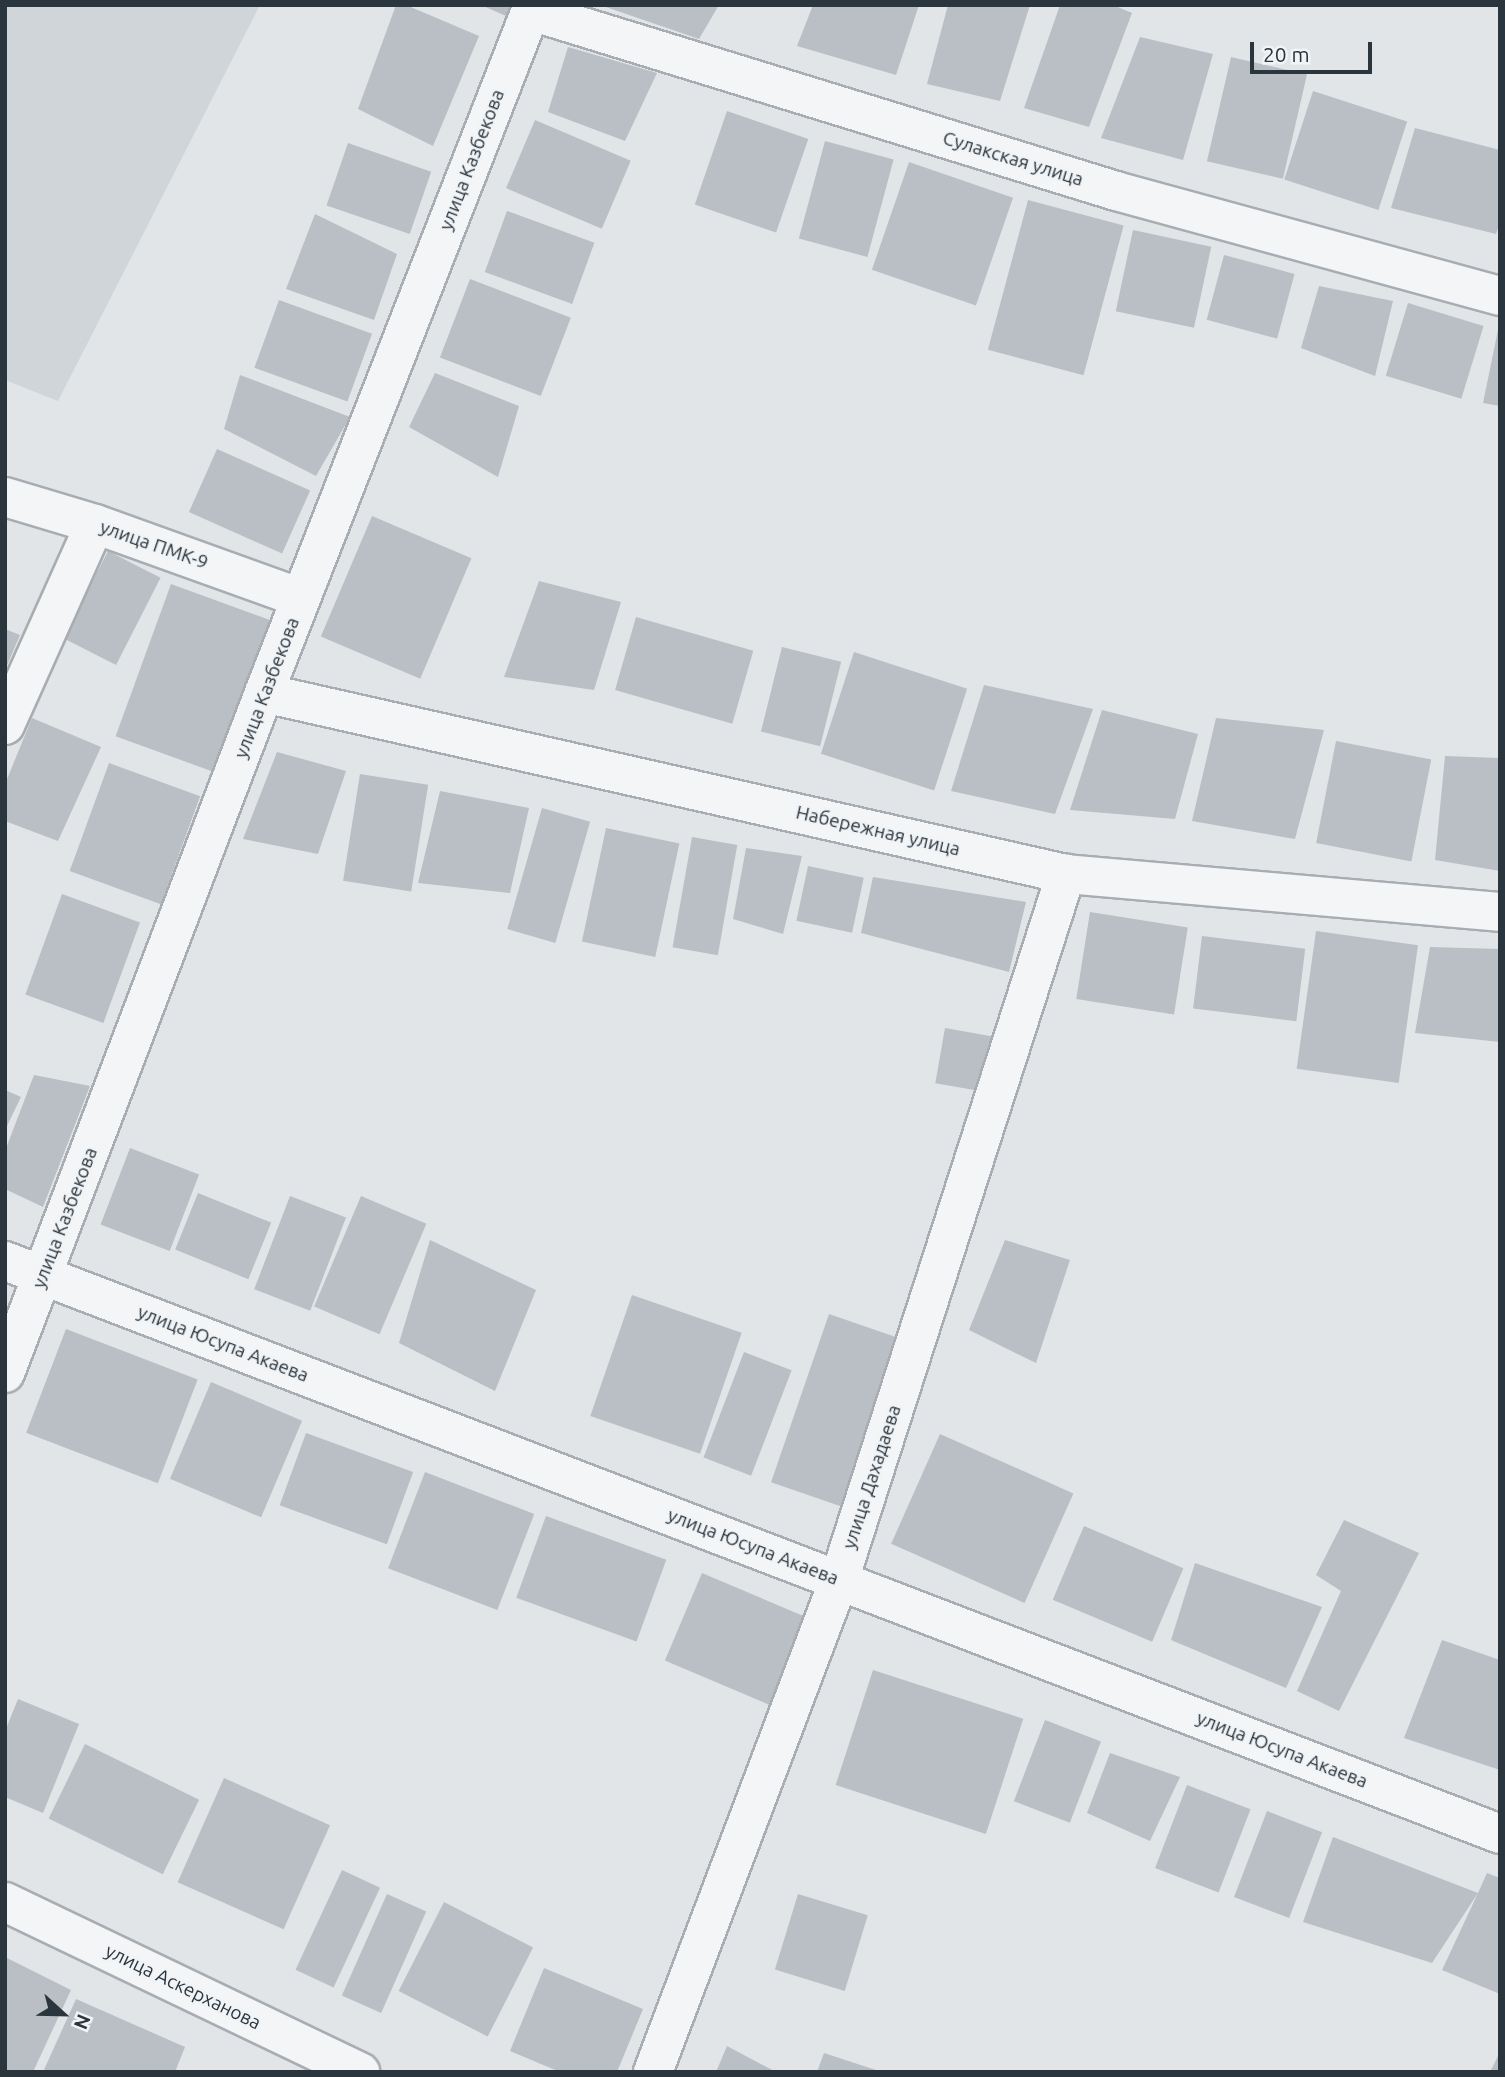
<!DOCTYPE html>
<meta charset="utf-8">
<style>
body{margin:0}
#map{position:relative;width:1505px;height:2077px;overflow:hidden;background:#e1e5e8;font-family:Ubuntu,sans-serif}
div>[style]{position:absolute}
.built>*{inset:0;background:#d0d5da}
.building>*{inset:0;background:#b9bfc5;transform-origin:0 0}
.roads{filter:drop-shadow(2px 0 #a7adb2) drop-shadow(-2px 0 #a7adb2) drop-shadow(0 2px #a7adb2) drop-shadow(0 -2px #a7adb2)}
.minor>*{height:38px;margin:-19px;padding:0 19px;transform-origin:19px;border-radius:19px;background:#f4f5f7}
span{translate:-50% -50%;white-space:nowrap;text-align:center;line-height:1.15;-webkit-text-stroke:5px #f1f4f6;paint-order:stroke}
.street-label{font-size:19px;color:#2b353e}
.frame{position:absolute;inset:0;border:7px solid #2b353e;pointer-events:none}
.north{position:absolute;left:28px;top:1979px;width:70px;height:70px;-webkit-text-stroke:5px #f1f4f6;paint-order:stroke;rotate:112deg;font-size:19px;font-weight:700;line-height:28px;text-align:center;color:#2b353e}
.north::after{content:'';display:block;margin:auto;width:24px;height:32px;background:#2b353e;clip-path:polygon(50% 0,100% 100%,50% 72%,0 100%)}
.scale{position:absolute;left:1250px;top:42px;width:122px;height:32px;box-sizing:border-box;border:4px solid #2b353e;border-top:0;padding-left:9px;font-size:21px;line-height:24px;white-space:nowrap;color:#2b353e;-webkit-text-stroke:5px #f1f4f6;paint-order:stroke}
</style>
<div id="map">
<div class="built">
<i style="clip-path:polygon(5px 5px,260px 5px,58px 401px,5px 380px)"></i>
</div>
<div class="building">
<i style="clip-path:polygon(396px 5px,406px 5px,479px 36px,433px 146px,358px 109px)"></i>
<i style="clip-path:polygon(481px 5px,510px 5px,506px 16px)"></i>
<i style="clip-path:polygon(600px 5px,719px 5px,699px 39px)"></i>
<i style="clip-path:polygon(813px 5px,919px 5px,896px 75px,797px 46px)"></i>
<i style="clip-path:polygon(948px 5px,1030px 5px,1000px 101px,927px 84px)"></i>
<i style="clip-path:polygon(1060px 5px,1113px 5px,1132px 13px,1089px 127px,1024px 108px)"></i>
<i style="clip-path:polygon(1140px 37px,1213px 54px,1183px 160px,1101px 138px)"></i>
<i style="clip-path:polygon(568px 47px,657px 73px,625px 141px,548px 112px)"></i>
<i style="left:1231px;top:57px;width:78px;height:107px;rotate:13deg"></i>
<i style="left:1313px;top:91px;width:99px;height:93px;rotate:18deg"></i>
<i style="left:727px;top:111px;width:86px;height:99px;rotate:19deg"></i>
<i style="left:535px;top:120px;width:104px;height:74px;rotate:23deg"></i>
<i style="clip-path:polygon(1415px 128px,1500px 150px,1500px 222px,1496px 234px,1391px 208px)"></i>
<i style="left:825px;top:141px;width:71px;height:101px;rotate:15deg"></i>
<i style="left:348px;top:143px;width:88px;height:66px;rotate:19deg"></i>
<i style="left:909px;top:162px;width:110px;height:114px;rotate:19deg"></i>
<i style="left:1028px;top:200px;width:99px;height:155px;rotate:15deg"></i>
<i style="left:507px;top:211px;width:93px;height:65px;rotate:20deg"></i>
<i style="clip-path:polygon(315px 214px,397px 254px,374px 320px,286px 289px)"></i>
<i style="left:1133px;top:230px;width:80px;height:83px;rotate:12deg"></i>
<i style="left:1224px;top:255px;width:73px;height:67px;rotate:15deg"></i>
<i style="left:470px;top:279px;width:108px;height:84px;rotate:21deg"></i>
<i style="clip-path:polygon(1319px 286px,1393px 301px,1375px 376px,1301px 348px)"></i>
<i style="left:279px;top:300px;width:99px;height:72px;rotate:20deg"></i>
<i style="left:1408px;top:303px;width:79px;height:76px;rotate:17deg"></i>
<i style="clip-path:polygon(1499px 325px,1500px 325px,1500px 406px,1483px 403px)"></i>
<i style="clip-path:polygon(435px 373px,519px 406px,498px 477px,409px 427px)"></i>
<i style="clip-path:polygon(240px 375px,350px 417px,316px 476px,224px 429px)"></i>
<i style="left:217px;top:449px;width:102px;height:69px;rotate:24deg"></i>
<i style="left:372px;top:516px;width:108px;height:131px;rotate:23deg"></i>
<i style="left:108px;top:551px;width:59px;height:98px;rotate:27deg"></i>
<i style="clip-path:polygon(539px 581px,621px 602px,594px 690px,504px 677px)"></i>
<i style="left:171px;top:584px;width:109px;height:162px;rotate:20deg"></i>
<i style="left:636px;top:617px;width:122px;height:76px;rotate:16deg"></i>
<i style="clip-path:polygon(5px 629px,20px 635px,5px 670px)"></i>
<i style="left:782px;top:647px;width:61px;height:87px;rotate:14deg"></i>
<i style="left:854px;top:652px;width:119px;height:107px;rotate:18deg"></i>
<i style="clip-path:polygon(984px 685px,1093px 709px,1055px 814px,951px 791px)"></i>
<i style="clip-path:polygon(1102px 710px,1198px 734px,1175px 819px,1070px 810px)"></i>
<i style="clip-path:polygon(32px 718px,101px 747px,58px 841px,5px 821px,5px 784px)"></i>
<i style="clip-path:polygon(1216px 718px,1324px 730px,1295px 839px,1192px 821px)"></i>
<i style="left:1336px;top:741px;width:97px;height:104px;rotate:11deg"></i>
<i style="clip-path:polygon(277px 752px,346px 771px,318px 854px,243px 839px)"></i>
<i style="clip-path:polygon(1445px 756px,1500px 758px,1500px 871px,1435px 860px)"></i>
<i style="left:109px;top:763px;width:97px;height:115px;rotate:20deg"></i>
<i style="left:360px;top:774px;width:69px;height:108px;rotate:9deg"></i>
<i style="clip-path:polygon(440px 791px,529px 808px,510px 893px,418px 883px)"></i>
<i style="left:542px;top:808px;width:50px;height:126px;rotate:16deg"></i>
<i style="left:606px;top:828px;width:75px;height:116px;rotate:12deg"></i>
<i style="left:692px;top:837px;width:46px;height:112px;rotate:10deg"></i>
<i style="clip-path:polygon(746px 848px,802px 856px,783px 934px,733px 919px)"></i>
<i style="left:808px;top:866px;width:57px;height:56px;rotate:12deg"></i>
<i style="clip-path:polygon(873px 877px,1026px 902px,1009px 972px,861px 933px)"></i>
<i style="left:62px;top:894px;width:83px;height:107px;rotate:20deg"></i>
<i style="left:1090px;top:912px;width:99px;height:88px;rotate:9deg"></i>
<i style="left:1316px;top:931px;width:103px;height:139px;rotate:8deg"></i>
<i style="left:1202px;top:936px;width:104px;height:73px;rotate:7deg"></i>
<i style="clip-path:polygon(1430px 947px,1500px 949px,1500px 1042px,1415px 1033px)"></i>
<i style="left:945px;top:1028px;width:60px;height:56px;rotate:10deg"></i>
<i style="clip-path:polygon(34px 1075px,90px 1086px,43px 1207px,5px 1189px,5px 1151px)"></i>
<i style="clip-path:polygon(5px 1090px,21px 1097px,5px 1130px)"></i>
<i style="left:130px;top:1148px;width:74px;height:82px;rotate:21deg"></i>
<i style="left:198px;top:1193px;width:79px;height:61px;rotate:22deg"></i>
<i style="left:290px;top:1196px;width:60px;height:100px;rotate:21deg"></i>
<i style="left:361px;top:1196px;width:71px;height:120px;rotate:23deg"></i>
<i style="clip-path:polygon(430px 1240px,536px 1290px,495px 1391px,399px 1343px)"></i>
<i style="clip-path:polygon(1005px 1240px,1070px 1260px,1036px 1363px,969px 1330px)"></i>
<i style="left:632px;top:1295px;width:116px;height:128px;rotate:19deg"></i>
<i style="left:829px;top:1314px;width:76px;height:178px;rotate:19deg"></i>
<i style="left:66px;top:1329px;width:141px;height:111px;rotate:21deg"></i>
<i style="left:744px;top:1352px;width:51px;height:113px;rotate:21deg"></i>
<i style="left:211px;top:1382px;width:99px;height:105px;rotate:23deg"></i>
<i style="left:306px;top:1433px;width:114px;height:77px;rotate:20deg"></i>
<i style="left:940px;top:1434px;width:146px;height:120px;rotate:24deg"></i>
<i style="left:425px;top:1472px;width:117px;height:103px;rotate:21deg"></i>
<i style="left:546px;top:1516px;width:128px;height:87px;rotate:20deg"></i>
<i style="clip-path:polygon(1344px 1520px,1419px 1553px,1339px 1711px,1297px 1691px,1341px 1591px,1316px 1575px)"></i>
<i style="left:1084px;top:1526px;width:108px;height:80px;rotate:23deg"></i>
<i style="clip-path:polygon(1195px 1563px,1322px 1607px,1286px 1688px,1171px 1640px)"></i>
<i style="left:702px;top:1573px;width:119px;height:95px;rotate:23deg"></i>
<i style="clip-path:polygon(1442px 1640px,1500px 1660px,1500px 1770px,1404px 1738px)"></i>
<i style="left:873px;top:1670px;width:158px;height:121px;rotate:18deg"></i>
<i style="clip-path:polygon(18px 1699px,79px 1724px,43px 1813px,5px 1797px,5px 1731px)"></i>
<i style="left:1045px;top:1720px;width:60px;height:87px;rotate:21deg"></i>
<i style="left:85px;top:1744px;width:127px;height:83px;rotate:26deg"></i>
<i style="clip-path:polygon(1110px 1753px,1180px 1777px,1150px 1841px,1087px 1813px)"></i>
<i style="left:224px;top:1778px;width:116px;height:114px;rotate:24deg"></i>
<i style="left:1187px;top:1785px;width:68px;height:89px;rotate:21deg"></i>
<i style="left:1267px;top:1811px;width:59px;height:92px;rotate:21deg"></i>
<i style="clip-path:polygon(1333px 1837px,1478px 1893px,1487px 1873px,1500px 1878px,1500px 1994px,1442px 1970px,1478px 1893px,1432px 1963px,1303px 1922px)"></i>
<i style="left:342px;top:1870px;width:42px;height:110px;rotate:25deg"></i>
<i style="left:387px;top:1894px;width:43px;height:111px;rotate:24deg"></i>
<i style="left:798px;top:1894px;width:73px;height:79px;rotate:17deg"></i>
<i style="left:444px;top:1902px;width:100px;height:100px;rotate:27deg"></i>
<i style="clip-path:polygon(5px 1957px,71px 1990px,33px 2072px,5px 2072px)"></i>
<i style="clip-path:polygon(544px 1968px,643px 2009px,617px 2072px,560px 2072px,510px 2051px)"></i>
<i style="clip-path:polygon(76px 1999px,185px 2047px,175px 2072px,43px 2072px)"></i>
<i style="clip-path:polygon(727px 2046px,776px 2072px,716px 2072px)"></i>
<i style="clip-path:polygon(1500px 2052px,1500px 2072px,1490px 2072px)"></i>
<i style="clip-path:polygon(824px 2053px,879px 2071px,879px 2072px,817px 2072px)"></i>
</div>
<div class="roads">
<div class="minor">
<i style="left:531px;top:11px;width:612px;rotate:17.1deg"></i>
<i style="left:1116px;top:191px;width:398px;rotate:15.3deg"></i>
<i style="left:5px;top:497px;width:94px;rotate:16.7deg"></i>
<i style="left:95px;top:524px;width:219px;rotate:19.8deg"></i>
<i style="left:264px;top:693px;width:822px;rotate:12.72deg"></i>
<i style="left:1066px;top:874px;width:436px;rotate:5deg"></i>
<i style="left:5px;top:725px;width:220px;rotate:-65.9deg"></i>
<i style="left:5px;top:1261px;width:1601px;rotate:20.97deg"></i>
<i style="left:5px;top:1373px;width:728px;rotate:-69.15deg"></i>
<i style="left:264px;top:693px;width:739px;rotate:-68.65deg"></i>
<i style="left:5px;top:1902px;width:394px;rotate:25.6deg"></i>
<i style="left:653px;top:2072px;width:526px;rotate:-69.29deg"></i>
<i style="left:839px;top:1580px;width:742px;rotate:-72.18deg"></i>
</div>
</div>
<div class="street-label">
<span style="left:1013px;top:159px;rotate:17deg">Сулакская улица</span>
<span style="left:472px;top:160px;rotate:-69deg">улица Казбекова</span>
<span style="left:154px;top:545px;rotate:19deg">улица ПМК-9</span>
<span style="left:267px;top:688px;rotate:-69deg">улица Казбекова</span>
<span style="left:878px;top:831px;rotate:13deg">Набережная улица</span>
<span style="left:65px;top:1218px;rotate:-69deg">улица Казбекова</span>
<span style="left:223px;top:1344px;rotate:21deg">улица Юсупа Акаева</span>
<span style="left:872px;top:1477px;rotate:-72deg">улица Дахадаева</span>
<span style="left:753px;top:1547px;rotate:21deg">улица Юсупа Акаева</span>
<span style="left:1282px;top:1750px;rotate:21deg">улица Юсупа Акаева</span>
<span style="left:183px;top:1987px;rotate:26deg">улица Аскерханова</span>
</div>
<div class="frame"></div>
<div class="north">N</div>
<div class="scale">20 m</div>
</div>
